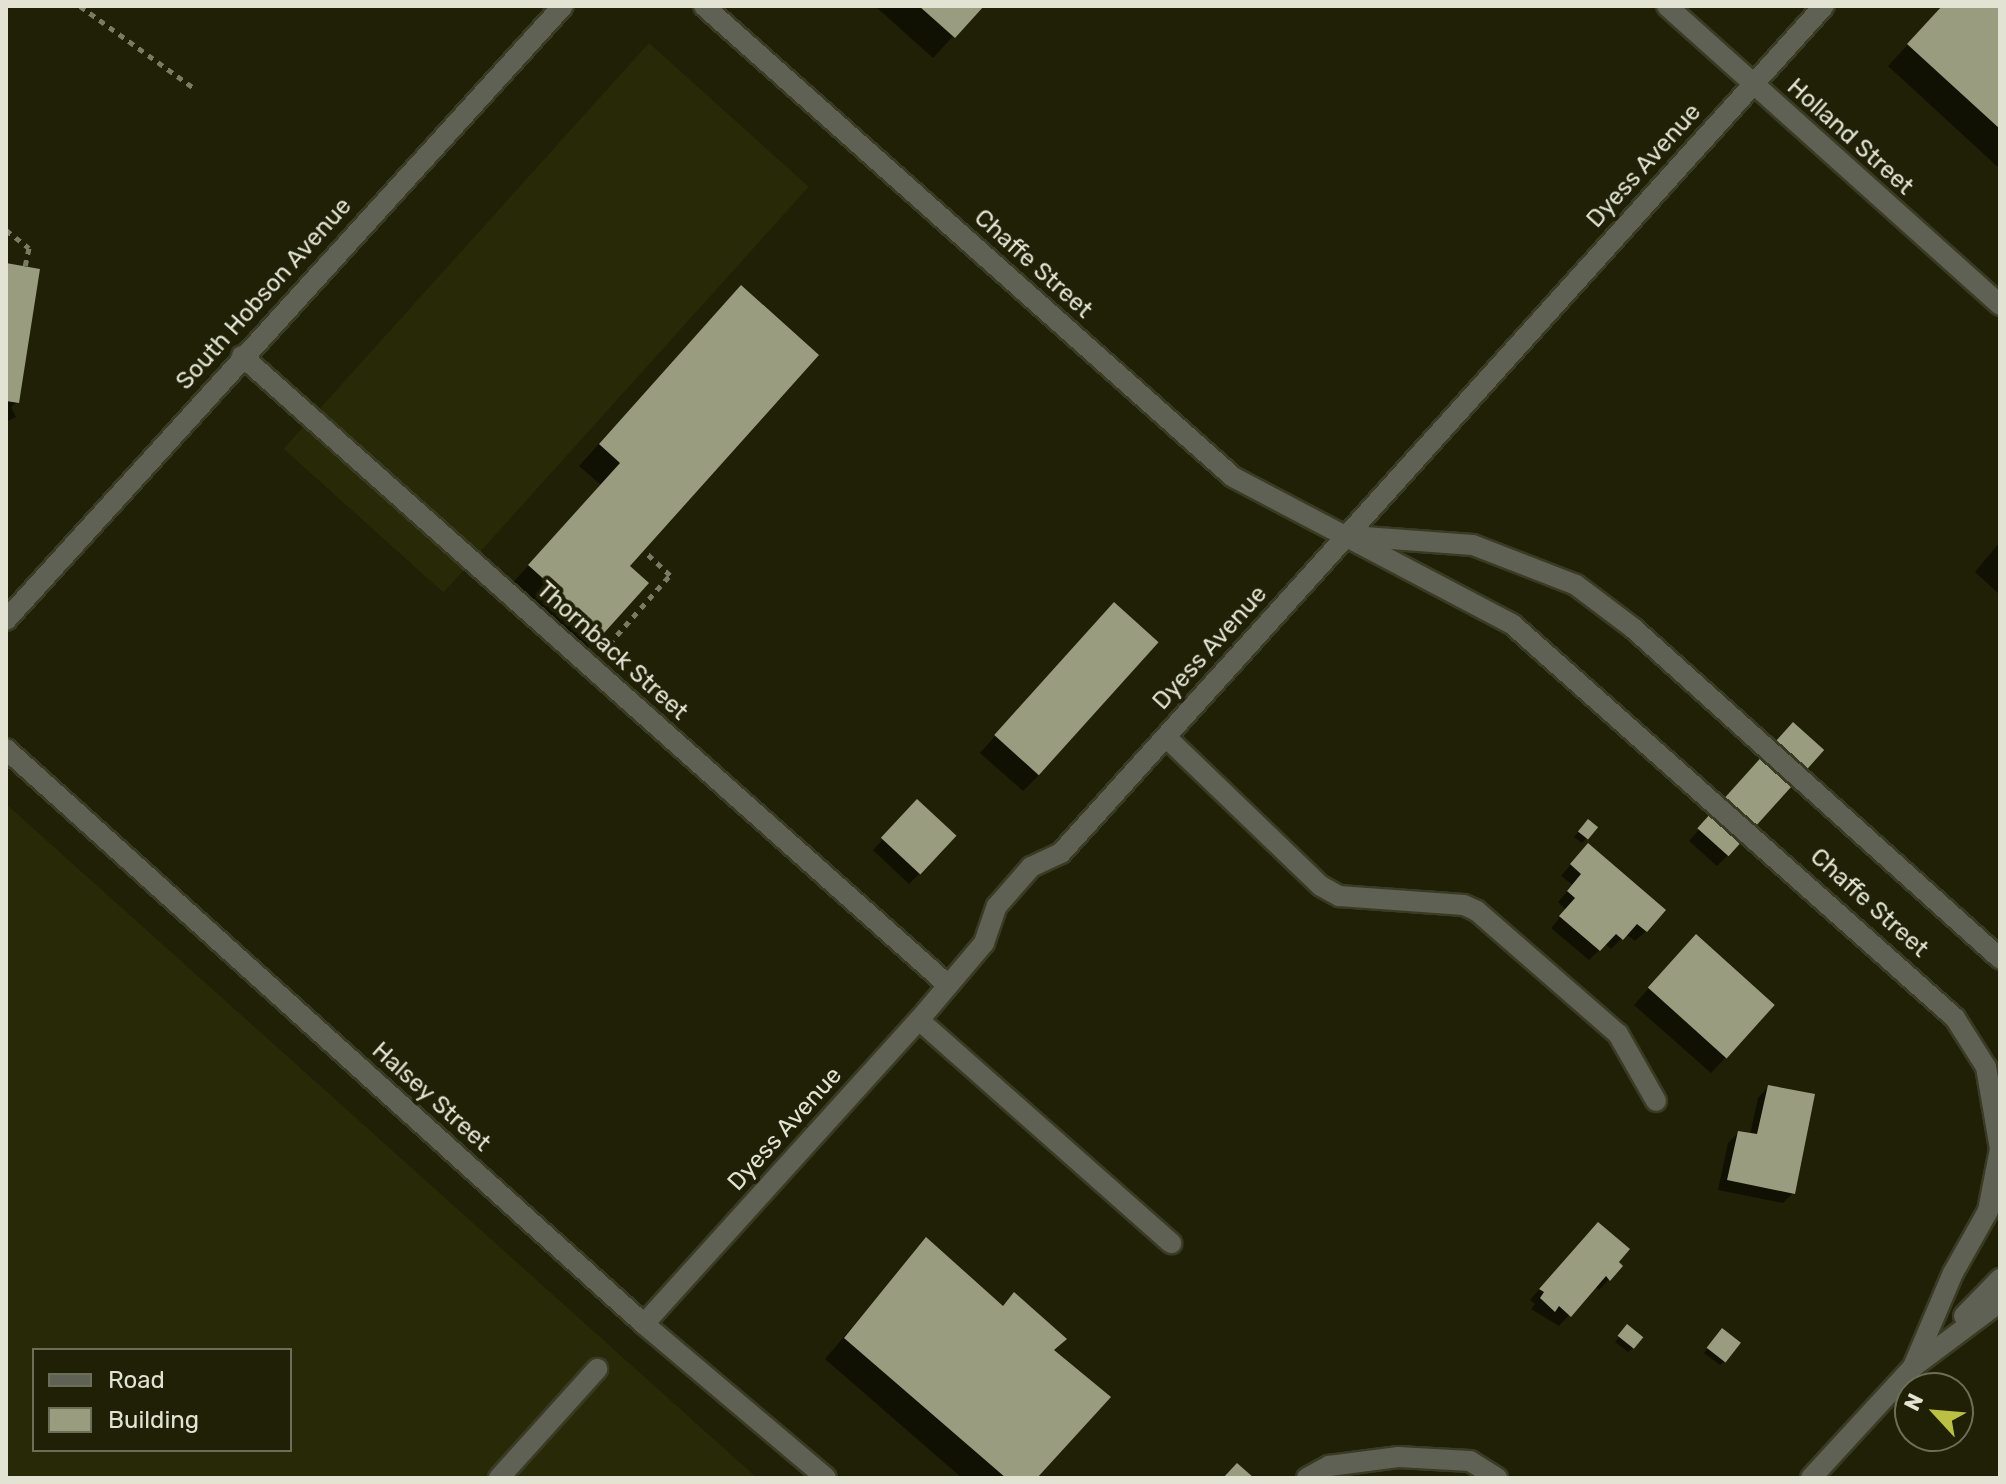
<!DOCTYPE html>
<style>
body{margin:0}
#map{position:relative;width:2006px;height:1484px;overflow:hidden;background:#1f2006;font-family:Rubik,sans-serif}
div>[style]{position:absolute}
.built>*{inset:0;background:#282907;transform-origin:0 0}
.shadow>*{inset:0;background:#0007}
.building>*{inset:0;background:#9a9c7f;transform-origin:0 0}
.path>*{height:5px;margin-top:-2.5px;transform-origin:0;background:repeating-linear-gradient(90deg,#7a7b65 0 6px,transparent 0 12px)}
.roads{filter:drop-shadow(2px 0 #3a3b23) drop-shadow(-2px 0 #3a3b23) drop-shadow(0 2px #3a3b23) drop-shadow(0 -2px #3a3b23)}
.minor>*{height:20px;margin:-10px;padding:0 10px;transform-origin:10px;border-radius:10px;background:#606155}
span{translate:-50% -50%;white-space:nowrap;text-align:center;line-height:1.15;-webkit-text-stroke:8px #1f2006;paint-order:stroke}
.street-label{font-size:24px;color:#e2e3d3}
.frame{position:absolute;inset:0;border:8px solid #e2e3d3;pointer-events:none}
.legend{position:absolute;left:32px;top:1348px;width:260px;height:104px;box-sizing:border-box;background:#1f2006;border:2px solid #6d6e58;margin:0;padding:10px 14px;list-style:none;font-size:24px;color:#e2e3d3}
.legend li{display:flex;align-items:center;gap:16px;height:40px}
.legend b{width:40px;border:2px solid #6d6e58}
.north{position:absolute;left:1894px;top:1372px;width:80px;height:80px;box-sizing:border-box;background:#1f2006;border:2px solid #6d6e58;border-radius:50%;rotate:296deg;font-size:22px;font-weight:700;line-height:32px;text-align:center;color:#e2e3d3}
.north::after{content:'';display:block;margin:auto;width:28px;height:36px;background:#bbc044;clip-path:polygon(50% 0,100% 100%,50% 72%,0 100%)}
</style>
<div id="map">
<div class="built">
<i style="left:649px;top:43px;width:215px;height:546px;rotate:42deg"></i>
<i style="clip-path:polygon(evenodd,6px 804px,757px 1478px,6px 1478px,6px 804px,34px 1350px,290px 1350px,290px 1450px,34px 1450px,34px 1350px)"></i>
</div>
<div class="shadow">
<i style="clip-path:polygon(875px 6px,981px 6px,933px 58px)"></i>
<i style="clip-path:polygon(1943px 6px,2000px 6px,2000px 169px,1888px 66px)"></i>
<i style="clip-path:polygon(6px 265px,17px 402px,11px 407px,16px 417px,6px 422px)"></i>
<i style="clip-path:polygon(721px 308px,627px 566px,646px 584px,582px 653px,509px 587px,601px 485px,579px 466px)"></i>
<i style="clip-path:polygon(2000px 542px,2000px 595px,1975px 572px)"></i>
<i style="clip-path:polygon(1098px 620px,1039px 775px,1023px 791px,980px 753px)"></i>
<i style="clip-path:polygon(1783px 736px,1727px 856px,1717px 866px,1689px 841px)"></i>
<i style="clip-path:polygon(907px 813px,920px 873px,909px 884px,873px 850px)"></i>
<i style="clip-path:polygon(1588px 822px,1595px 827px,1582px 843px,1574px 837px)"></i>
<i style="clip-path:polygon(1578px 856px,1646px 931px,1635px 941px,1626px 934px,1611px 949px,1605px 944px,1589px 960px,1551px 928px,1566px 910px,1558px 902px,1573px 885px,1561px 876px)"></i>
<i style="clip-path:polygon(1680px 953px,1726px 1057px,1711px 1073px,1634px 1005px)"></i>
<i style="clip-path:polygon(1768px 1087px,1793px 1193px,1783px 1203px,1718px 1190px,1728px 1143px,1738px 1133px,1750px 1135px,1758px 1098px)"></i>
<i style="clip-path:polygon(1587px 1235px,1627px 1250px,1609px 1279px,1599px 1290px,1595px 1286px,1559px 1326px,1531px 1309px,1535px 1304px,1530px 1300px)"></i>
<i style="clip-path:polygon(926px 1240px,1001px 1308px,1014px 1295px,1052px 1351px,1035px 1478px,962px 1478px,825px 1359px)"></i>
<i style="clip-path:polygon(1623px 1332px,1633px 1348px,1628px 1352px,1615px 1342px)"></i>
<i style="clip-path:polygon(1717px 1336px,1724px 1361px,1720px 1365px,1704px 1353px)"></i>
</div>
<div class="building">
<i style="clip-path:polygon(919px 6px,984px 6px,955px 38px)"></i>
<i style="clip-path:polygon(1942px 6px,2000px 6px,2000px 129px,1907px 44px)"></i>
<i style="clip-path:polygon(6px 263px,40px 269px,19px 403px,6px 401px)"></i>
<i style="clip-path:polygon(741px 285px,819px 355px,630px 566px,649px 583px,604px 633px,528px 565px,620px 463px,599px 444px)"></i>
<i style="left:1114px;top:602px;width:60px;height:179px;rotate:42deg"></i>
<i style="left:1793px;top:722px;width:42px;height:143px;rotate:42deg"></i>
<i style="left:917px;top:799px;width:54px;height:53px;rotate:43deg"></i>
<i style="left:1588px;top:819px;width:13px;height:16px;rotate:39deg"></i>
<i style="clip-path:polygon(1588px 843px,1666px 910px,1647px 932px,1637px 924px,1623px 940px,1616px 934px,1600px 951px,1559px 916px,1575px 898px,1567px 891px,1581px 874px,1570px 864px)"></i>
<i style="left:1696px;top:934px;width:106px;height:72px;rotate:42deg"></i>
<i style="clip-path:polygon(1768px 1085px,1815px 1094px,1795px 1194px,1727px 1180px,1738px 1131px,1757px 1134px)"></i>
<i style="clip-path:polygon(1598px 1222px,1630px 1249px,1619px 1262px,1623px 1266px,1610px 1281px,1606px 1276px,1571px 1317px,1559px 1306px,1555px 1312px,1540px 1298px,1544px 1292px,1539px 1289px)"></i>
<i style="clip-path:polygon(926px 1237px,1003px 1306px,1014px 1292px,1067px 1339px,1054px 1350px,1111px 1397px,1037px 1478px,1006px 1478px,844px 1338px)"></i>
<i style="left:1627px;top:1324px;width:21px;height:15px;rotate:39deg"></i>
<i style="left:1722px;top:1328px;width:24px;height:25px;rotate:38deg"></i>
<i style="clip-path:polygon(1237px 1463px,1254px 1478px,1223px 1478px)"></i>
</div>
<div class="path">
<i style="left:80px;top:6px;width:142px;rotate:35.8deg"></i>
<i style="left:6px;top:230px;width:29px;rotate:38deg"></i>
<i style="left:29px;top:248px;width:19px;rotate:102deg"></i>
<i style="left:609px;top:644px;width:92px;rotate:-48.5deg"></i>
<i style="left:670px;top:575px;width:35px;rotate:-137deg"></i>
</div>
<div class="roads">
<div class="minor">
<i style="left:704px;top:6px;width:708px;rotate:41.68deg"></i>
<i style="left:1233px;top:477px;width:315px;rotate:27.8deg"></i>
<i style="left:1512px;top:624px;width:593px;rotate:41.65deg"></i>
<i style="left:1955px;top:1018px;width:58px;rotate:57.7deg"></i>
<i style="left:1986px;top:1067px;width:83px;rotate:80.3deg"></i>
<i style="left:2000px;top:1149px;width:63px;rotate:101deg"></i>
<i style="left:1988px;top:1211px;width:71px;rotate:119.4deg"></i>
<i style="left:1953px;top:1273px;width:102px;rotate:113.1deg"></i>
<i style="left:1667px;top:6px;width:448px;rotate:41.9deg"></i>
<i style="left:242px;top:356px;width:946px;rotate:41.7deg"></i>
<i style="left:1351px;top:536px;width:122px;rotate:4.2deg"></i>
<i style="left:1473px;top:545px;width:110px;rotate:21.2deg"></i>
<i style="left:1576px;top:585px;width:71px;rotate:37deg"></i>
<i style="left:1633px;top:628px;width:494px;rotate:42deg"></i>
<i style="left:6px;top:620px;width:829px;rotate:-47.79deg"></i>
<i style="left:1166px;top:737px;width:215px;rotate:43.9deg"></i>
<i style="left:1321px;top:886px;width:21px;rotate:29deg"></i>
<i style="left:1339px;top:896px;width:125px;rotate:4.1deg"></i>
<i style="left:1464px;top:905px;width:14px;rotate:25deg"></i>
<i style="left:1477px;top:911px;width:187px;rotate:41.1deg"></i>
<i style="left:1618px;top:1034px;width:77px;rotate:60.4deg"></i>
<i style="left:6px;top:749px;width:859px;rotate:42.03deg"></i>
<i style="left:644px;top:1324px;width:238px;rotate:40.2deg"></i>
<i style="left:919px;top:1020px;width:337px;rotate:41.5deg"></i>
<i style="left:1964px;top:1316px;width:52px;rotate:-45.8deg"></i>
<i style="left:644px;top:1324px;width:410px;rotate:-47.9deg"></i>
<i style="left:919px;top:1020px;width:101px;rotate:-49.8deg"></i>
<i style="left:984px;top:943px;width:39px;rotate:-71deg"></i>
<i style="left:997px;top:906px;width:52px;rotate:-48.9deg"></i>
<i style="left:1031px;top:867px;width:33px;rotate:-25deg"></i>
<i style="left:1061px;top:853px;width:1140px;rotate:-47.99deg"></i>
<i style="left:499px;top:1478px;width:147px;rotate:-48deg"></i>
<i style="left:1307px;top:1478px;width:25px;rotate:-29deg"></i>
<i style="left:1329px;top:1466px;width:70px;rotate:-7.4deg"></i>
<i style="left:1398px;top:1457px;width:72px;rotate:3.2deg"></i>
<i style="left:1470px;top:1461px;width:32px;rotate:32deg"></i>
<i style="left:1811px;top:1478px;width:151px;rotate:-47.4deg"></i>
<i style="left:1913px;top:1367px;width:109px;rotate:-36.8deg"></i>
</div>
</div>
<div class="street-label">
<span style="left:1850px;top:137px;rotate:42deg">Holland Street</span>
<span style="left:1644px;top:166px;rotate:-48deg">Dyess Avenue</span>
<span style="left:1033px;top:264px;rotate:42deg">Chaffe Street</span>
<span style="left:264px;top:294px;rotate:-48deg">South Hobson Avenue</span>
<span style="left:1210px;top:648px;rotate:-48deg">Dyess Avenue</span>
<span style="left:612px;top:651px;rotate:42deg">Thornback Street</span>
<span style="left:1869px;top:903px;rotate:42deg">Chaffe Street</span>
<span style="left:431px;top:1097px;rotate:42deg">Halsey Street</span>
<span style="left:785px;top:1129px;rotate:-48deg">Dyess Avenue</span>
</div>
<div class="frame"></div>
<ul class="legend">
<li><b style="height:10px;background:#606155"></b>Road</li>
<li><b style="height:22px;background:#9a9c7f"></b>Building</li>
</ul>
<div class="north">N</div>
</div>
